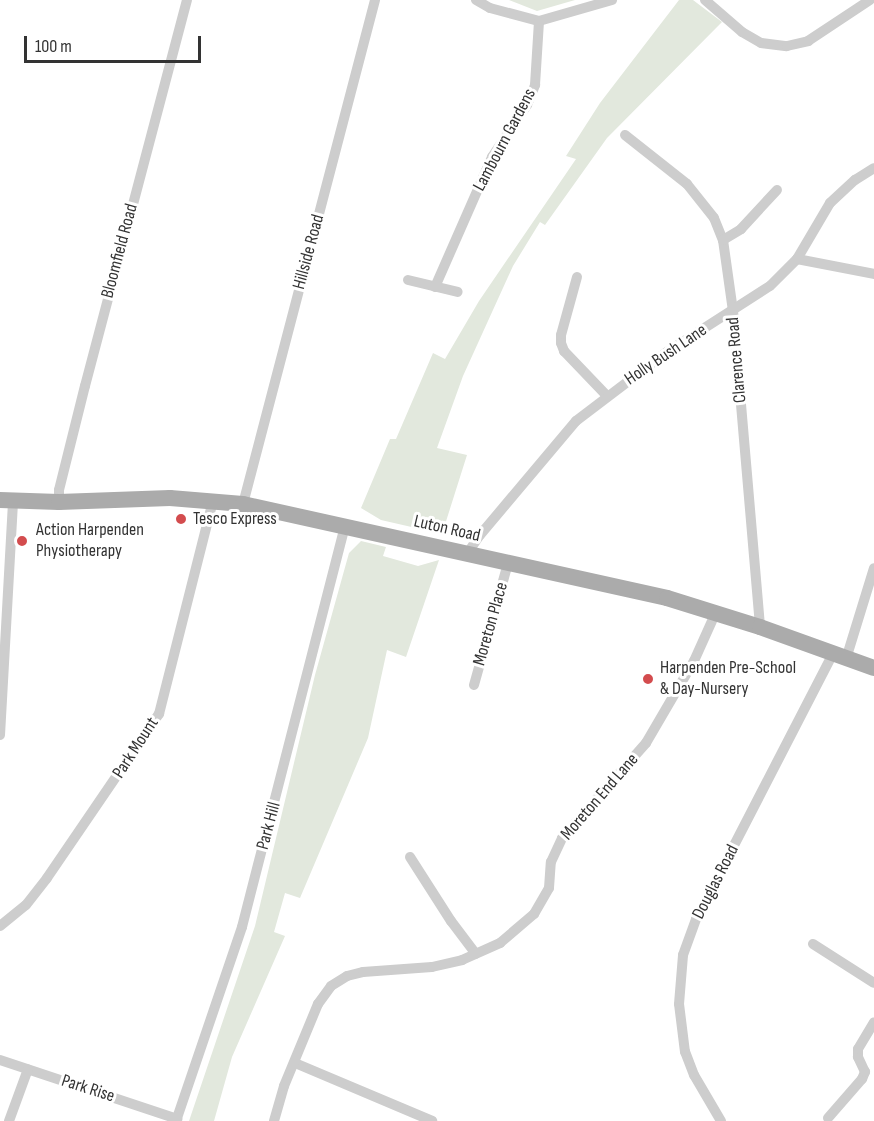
<!DOCTYPE html>
<style>
body{margin:0}
#map{position:relative;width:874px;height:1121px;overflow:hidden;background:#fff;font-family:"Sofia Sans Condensed",sans-serif}
div>[style]{position:absolute}
.green>*{inset:0;background:#e2e8dd}
.street>*{height:10px;margin:-5px;padding:0 5px;transform-origin:5px;border-radius:5px;background:#cdcdcd}
.primary>*{height:16px;margin:-8px;padding:0 8px;transform-origin:8px;border-radius:8px;background:#ababab}
.dots>*{width:16px;height:16px;translate:-50% -50%;box-sizing:border-box;border:3px solid #fff;border-radius:50%}
span{translate:-50% -50%;white-space:nowrap;text-align:center;line-height:1.15;-webkit-text-stroke:6px #fff;paint-order:stroke}
.street-label{font-size:18px;color:#333}
.poi-label{font-size:18px;color:#333}
.left{translate:0 -50%;text-align:left}
.scale{position:absolute;left:24px;top:36px;width:177px;height:27px;box-sizing:border-box;border:3px solid #333;border-top:0;padding-left:8px;font-size:18px;line-height:21px;white-space:nowrap;color:#333;-webkit-text-stroke:4px #fff;paint-order:stroke}
</style>
<div id="map">
<div class="green">
<i style="clip-path:polygon(509px 0,575px 0,537px 11px)"></i>
<i style="clip-path:polygon(679px 0,693px 0,722px 22px,607px 138px,545px 225px,540px 222px,513px 266px,463px 376px,437px 448px,467px 455px,442px 534px,381px 520px,361px 508px,390px 439px,396px 439px,433px 353px,445px 359px,479px 301px,576px 159px,566px 156px,600px 103px)"></i>
<i style="clip-path:polygon(361px 541px,386px 547px,383px 556px,418px 566px,439px 560px,406px 657px,387px 650px,368px 738px,300px 898px,285px 893px,274px 932px,285px 936px,232px 1057px,214px 1121px,189px 1121px,255px 926px,315px 675px,349px 553px)"></i>
</div>
<div class="street">
<i style="left:476px;top:0;width:16px;rotate:30deg"></i>
<i style="left:490px;top:8px;width:51px;rotate:14.9deg"></i>
<i style="left:539px;top:21px;width:76px;rotate:-16deg"></i>
<i style="left:705px;top:0;width:49px;rotate:40.9deg"></i>
<i style="left:742px;top:32px;width:22px;rotate:30deg"></i>
<i style="left:761px;top:43px;width:26px;rotate:7deg"></i>
<i style="left:787px;top:46px;width:22px;rotate:-13deg"></i>
<i style="left:808px;top:41px;width:74px;rotate:-33.5deg"></i>
<i style="left:625px;top:135px;width:79px;rotate:38.3deg"></i>
<i style="left:687px;top:184px;width:43px;rotate:51.5deg"></i>
<i style="left:714px;top:218px;width:24px;rotate:68deg"></i>
<i style="left:723px;top:240px;width:72px;rotate:82deg"></i>
<i style="left:733px;top:311px;width:317px;rotate:85.1deg"></i>
<i style="left:723px;top:240px;width:21px;rotate:-31deg"></i>
<i style="left:741px;top:229px;width:53px;rotate:-47.3deg"></i>
<i style="left:797px;top:259px;width:78px;rotate:11deg"></i>
<i style="left:577px;top:277px;width:60px;rotate:105.4deg"></i>
<i style="left:561px;top:335px;width:8px;rotate:90deg"></i>
<i style="left:561px;top:343px;width:9px;rotate:69deg"></i>
<i style="left:564px;top:351px;width:62px;rotate:46.3deg"></i>
<i style="left:408px;top:280px;width:51px;rotate:13.5deg"></i>
<i style="left:435px;top:287px;width:142px;rotate:-66.3deg"></i>
<i style="left:492px;top:157px;width:63px;rotate:-56.1deg"></i>
<i style="left:527px;top:105px;width:22px;rotate:-68deg"></i>
<i style="left:535px;top:85px;width:64px;rotate:-86.4deg"></i>
<i style="left:59px;top:502px;width:12px;rotate:-90deg"></i>
<i style="left:59px;top:490px;width:107px;rotate:-76deg"></i>
<i style="left:85px;top:386px;width:399px;rotate:-75.2deg"></i>
<i style="left:243px;top:504px;width:521px;rotate:-75.32deg"></i>
<i style="left:467px;top:554px;width:23px;rotate:-56deg"></i>
<i style="left:480px;top:535px;width:149px;rotate:-49.9deg"></i>
<i style="left:576px;top:421px;width:114px;rotate:-37.2deg"></i>
<i style="left:667px;top:352px;width:122px;rotate:-32.7deg"></i>
<i style="left:770px;top:286px;width:38px;rotate:-45deg"></i>
<i style="left:797px;top:259px;width:65px;rotate:-59.5deg"></i>
<i style="left:830px;top:203px;width:34px;rotate:-43deg"></i>
<i style="left:855px;top:180px;width:22px;rotate:-32deg"></i>
<i style="left:846px;top:659px;width:95px;rotate:-72.9deg"></i>
<i style="left:474px;top:685px;width:127px;rotate:-74.4deg"></i>
<i style="left:0;top:735px;width:233px;rotate:-86.8deg"></i>
<i style="left:410px;top:857px;width:76px;rotate:57.4deg"></i>
<i style="left:451px;top:921px;width:41px;rotate:52.9deg"></i>
<i style="left:0;top:926px;width:33px;rotate:-39deg"></i>
<i style="left:26px;top:905px;width:34px;rotate:-52deg"></i>
<i style="left:47px;top:878px;width:199px;rotate:-55.7deg"></i>
<i style="left:159px;top:714px;width:221px;rotate:-75.8deg"></i>
<i style="left:813px;top:944px;width:72px;rotate:32.6deg"></i>
<i style="left:0;top:1060px;width:187px;rotate:18.4deg"></i>
<i style="left:295px;top:1063px;width:149px;rotate:22.9deg"></i>
<i style="left:828px;top:1118px;width:52px;rotate:-48.9deg"></i>
<i style="left:862px;top:1079px;width:8px;rotate:-67deg"></i>
<i style="left:865px;top:1072px;width:17px;rotate:-115deg"></i>
<i style="left:858px;top:1057px;width:8px;rotate:-90deg"></i>
<i style="left:858px;top:1049px;width:31px;rotate:-59deg"></i>
<i style="left:9px;top:1121px;width:55px;rotate:-69.9deg"></i>
<i style="left:176px;top:1121px;width:205px;rotate:-71.2deg"></i>
<i style="left:242px;top:927px;width:414px;rotate:-75.6deg"></i>
<i style="left:274px;top:1121px;width:36px;rotate:-74deg"></i>
<i style="left:284px;top:1086px;width:89px;rotate:-67.5deg"></i>
<i style="left:318px;top:1004px;width:22px;rotate:-54deg"></i>
<i style="left:331px;top:986px;width:19px;rotate:-32deg"></i>
<i style="left:347px;top:976px;width:16px;rotate:-14deg"></i>
<i style="left:363px;top:972px;width:69px;rotate:-4.1deg"></i>
<i style="left:432px;top:967px;width:31px;rotate:-13deg"></i>
<i style="left:462px;top:960px;width:42px;rotate:-24.1deg"></i>
<i style="left:500px;top:943px;width:45px;rotate:-40.5deg"></i>
<i style="left:534px;top:914px;width:30px;rotate:-60deg"></i>
<i style="left:549px;top:888px;width:26px;rotate:-86deg"></i>
<i style="left:551px;top:862px;width:26px;rotate:-65deg"></i>
<i style="left:562px;top:838px;width:127px;rotate:-48.5deg"></i>
<i style="left:646px;top:743px;width:95px;rotate:-59.7deg"></i>
<i style="left:694px;top:661px;width:54px;rotate:-65.8deg"></i>
<i style="left:721px;top:1121px;width:53px;rotate:-120.4deg"></i>
<i style="left:694px;top:1075px;width:25px;rotate:-111deg"></i>
<i style="left:685px;top:1052px;width:48px;rotate:-97.1deg"></i>
<i style="left:679px;top:1004px;width:49px;rotate:-85.3deg"></i>
<i style="left:683px;top:955px;width:38px;rotate:-70deg"></i>
<i style="left:696px;top:919px;width:299px;rotate:-62.7deg"></i>
</div>
<div class="primary">
<i style="left:0;top:500px;width:59px;rotate:1.9deg"></i>
<i style="left:59px;top:502px;width:111px;rotate:-2.1deg"></i>
<i style="left:170px;top:498px;width:73px;rotate:4.7deg"></i>
<i style="left:243px;top:504px;width:434px;rotate:12.5deg"></i>
<i style="left:667px;top:598px;width:97px;rotate:17.3deg"></i>
<i style="left:760px;top:627px;width:121px;rotate:19.8deg"></i>
</div>
<div class="dots">
<i style="left:181px;top:519px;background:#d34c4e"></i>
<i style="left:22px;top:541px;background:#d34c4e"></i>
<i style="left:648px;top:679px;background:#d34c4e"></i>
</div>
<div class="street-label">
<span style="left:505px;top:140px;rotate:-62deg">Lambourn Gardens</span>
<span style="left:120px;top:251px;rotate:-75deg">Bloomfield Road</span>
<span style="left:309px;top:252px;rotate:-75deg">Hillside Road</span>
<span style="left:666px;top:355px;rotate:-34deg">Holly Bush Lane</span>
<span style="left:737px;top:360px;rotate:-95deg">Clarence Road</span>
<span style="left:447px;top:529px;rotate:13deg">Luton Road</span>
<span style="left:491px;top:624px;rotate:-74deg">Moreton Place</span>
<span style="left:136px;top:748px;rotate:-57deg">Park Mount</span>
<span style="left:600px;top:797px;rotate:-49deg">Moreton End Lane</span>
<span style="left:269px;top:826px;rotate:-75deg">Park Hill</span>
<span style="left:716px;top:882px;rotate:-63deg">Douglas Road</span>
<span style="left:88px;top:1089px;rotate:18deg">Park Rise</span>
</div>
<div class="poi-label">
<span class="left" style="left:193px;top:519px">Tesco Express</span>
<span class="left" style="left:36px;top:541px">Action Harpenden<br>Physiotherapy</span>
<span class="left" style="left:660px;top:679px">Harpenden Pre-School<br>&amp; Day-Nursery</span>
</div>
<div class="scale">100 m</div>
</div>
